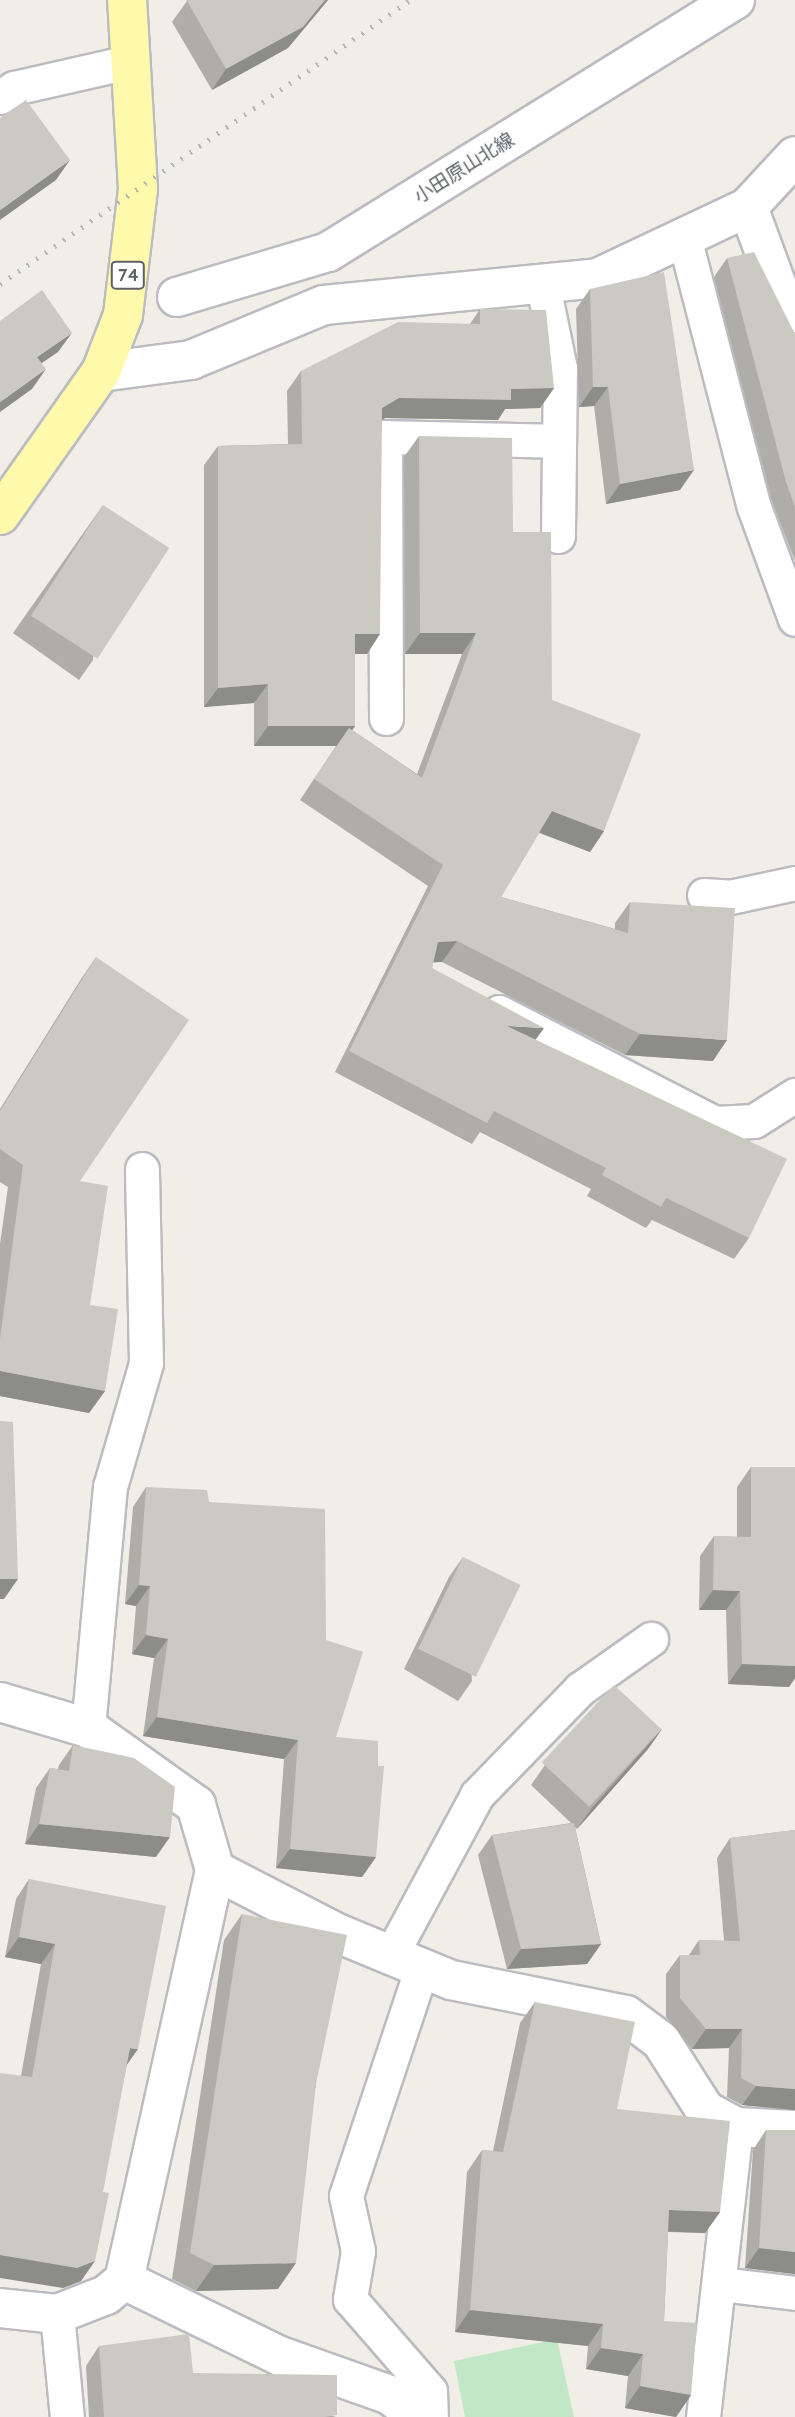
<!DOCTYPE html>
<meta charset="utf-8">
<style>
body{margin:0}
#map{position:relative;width:795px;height:2417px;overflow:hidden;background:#f0eee6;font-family:"PT Sans","Noto Sans JP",sans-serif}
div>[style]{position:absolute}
.green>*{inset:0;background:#c2e7c6}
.roads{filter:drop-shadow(2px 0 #babcc1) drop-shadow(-2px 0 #babcc1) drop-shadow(0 2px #babcc1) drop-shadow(0 -2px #babcc1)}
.service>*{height:33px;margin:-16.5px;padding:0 16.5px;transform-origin:16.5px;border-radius:16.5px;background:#fff}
.minor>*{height:38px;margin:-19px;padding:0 19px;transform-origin:19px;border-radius:19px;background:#fff}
.secondary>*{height:38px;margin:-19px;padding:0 19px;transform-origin:19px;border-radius:19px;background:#fff}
.primary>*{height:38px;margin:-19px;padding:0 19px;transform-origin:19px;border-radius:19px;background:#fffaab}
.rail>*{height:5px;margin-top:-2.5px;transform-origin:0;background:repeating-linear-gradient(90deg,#b6b7b7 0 2px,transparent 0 11px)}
.wall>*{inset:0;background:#aeada7}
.shaded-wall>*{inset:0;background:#8d8d88}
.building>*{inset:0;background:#cac9c2;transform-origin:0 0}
span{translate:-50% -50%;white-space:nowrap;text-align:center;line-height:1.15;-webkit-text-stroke:7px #fff;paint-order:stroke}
.shield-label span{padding:2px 5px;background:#fff;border:2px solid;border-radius:5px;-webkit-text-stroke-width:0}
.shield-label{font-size:18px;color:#5d6066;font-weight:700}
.street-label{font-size:19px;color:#5d6066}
</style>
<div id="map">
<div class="green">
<i style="clip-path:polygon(557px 2339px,574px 2417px,465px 2417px,454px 2361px)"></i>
</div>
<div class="roads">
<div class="service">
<i style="left:0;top:97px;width:17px;rotate:-33deg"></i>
<i style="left:14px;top:88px;width:117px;rotate:-12.8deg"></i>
<i style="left:684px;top:237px;width:279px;rotate:75.5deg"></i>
<i style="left:754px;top:507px;width:119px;rotate:69.9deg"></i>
<i style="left:543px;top:286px;width:84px;rotate:78.3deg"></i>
<i style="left:560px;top:368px;width:168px;rotate:90.7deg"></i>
<i style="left:386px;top:718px;width:281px;rotate:-90.2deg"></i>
<i style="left:385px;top:437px;width:174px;rotate:1.3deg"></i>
<i style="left:704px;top:895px;width:26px;rotate:4deg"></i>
<i style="left:730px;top:897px;width:66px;rotate:-12.2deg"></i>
<i style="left:499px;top:1012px;width:243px;rotate:27.2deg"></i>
<i style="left:715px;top:1123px;width:39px;rotate:-3deg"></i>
<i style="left:754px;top:1121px;width:49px;rotate:-32.4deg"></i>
<i style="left:88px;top:1728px;width:242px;rotate:-84.8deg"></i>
<i style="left:110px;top:1487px;width:129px;rotate:-73.8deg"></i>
<i style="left:146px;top:1363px;width:194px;rotate:-91.2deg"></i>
<i style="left:392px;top:1953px;width:179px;rotate:-61.7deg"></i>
<i style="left:477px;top:1795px;width:148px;rotate:-45.8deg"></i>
<i style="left:580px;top:1689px;width:87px;rotate:-35.2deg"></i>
<i style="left:422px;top:1967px;width:241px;rotate:108.4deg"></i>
<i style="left:346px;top:2196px;width:56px;rotate:77.7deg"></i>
<i style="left:358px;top:2251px;width:49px;rotate:99.5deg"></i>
<i style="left:350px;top:2299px;width:122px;rotate:49deg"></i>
<i style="left:430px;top:2391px;width:26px;rotate:88deg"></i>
<i style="left:721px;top:2284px;width:75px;rotate:6.9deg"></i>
<i style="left:57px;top:2314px;width:103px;rotate:84.5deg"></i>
<i style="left:703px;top:2417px;width:292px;rotate:-83.5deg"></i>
</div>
<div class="minor">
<i style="left:748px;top:207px;width:136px;rotate:69.8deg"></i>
<i style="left:101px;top:372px;width:91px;rotate:-7.6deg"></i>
<i style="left:191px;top:360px;width:144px;rotate:-22.5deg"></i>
<i style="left:324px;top:305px;width:275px;rotate:-5.6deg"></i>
<i style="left:598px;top:278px;width:166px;rotate:-25.3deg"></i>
<i style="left:748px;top:207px;width:69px;rotate:-47.3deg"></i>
<i style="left:0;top:1702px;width:92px;rotate:16.5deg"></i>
<i style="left:88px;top:1728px;width:133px;rotate:35.5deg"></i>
<i style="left:196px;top:1805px;width:68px;rotate:73.7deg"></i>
<i style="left:215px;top:1870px;width:420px;rotate:102.5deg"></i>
<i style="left:124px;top:2280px;width:23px;rotate:140deg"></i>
<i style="left:106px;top:2295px;width:53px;rotate:158.8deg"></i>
<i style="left:57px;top:2314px;width:57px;rotate:-174deg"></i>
<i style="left:215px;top:1870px;width:137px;rotate:27.3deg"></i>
<i style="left:337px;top:1933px;width:123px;rotate:22.4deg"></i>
<i style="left:451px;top:1980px;width:178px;rotate:11.3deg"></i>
<i style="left:626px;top:2015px;width:44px;rotate:36.6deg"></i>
<i style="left:661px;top:2041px;width:82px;rotate:57.5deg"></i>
<i style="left:705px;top:2110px;width:35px;rotate:29deg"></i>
<i style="left:736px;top:2127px;width:59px;rotate:2.9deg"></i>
<i style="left:124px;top:2280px;width:174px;rotate:26deg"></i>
<i style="left:280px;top:2356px;width:117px;rotate:19.5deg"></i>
<i style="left:390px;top:2395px;width:36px;rotate:38deg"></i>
</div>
<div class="secondary">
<i style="left:177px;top:297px;width:158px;rotate:-16.6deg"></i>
<i style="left:328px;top:252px;width:479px;rotate:-31.8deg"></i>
</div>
<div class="primary">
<i style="left:0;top:515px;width:175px;rotate:-54.8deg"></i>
<i style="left:101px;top:372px;width:61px;rotate:-68.9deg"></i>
<i style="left:123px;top:315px;width:127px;rotate:-83.2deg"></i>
<i style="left:138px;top:189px;width:189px;rotate:-93.3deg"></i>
</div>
</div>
<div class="rail">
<i style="left:0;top:284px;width:499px;rotate:-34.7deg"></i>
</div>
<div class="wall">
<i style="clip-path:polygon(186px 0,328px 0,288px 48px,212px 90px,172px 22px,187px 1px)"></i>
<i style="clip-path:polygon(727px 258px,795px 333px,795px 561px,772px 501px,714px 277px)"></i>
<i style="clip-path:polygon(590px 289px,680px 490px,606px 504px,594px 406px,579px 407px,576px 309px)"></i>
<i style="clip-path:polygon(480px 309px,554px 388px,540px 408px,505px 409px,498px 420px,385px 418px,382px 420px,367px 654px,355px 654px,355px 726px,352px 730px,417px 774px,462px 654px,405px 654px,404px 457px,419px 436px,513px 532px,552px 700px,604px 831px,590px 852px,539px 833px,501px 897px,615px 929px,615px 923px,630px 902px,713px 1061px,625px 1055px,442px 962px,433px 962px,432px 968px,536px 1040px,749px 1238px,734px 1259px,652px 1220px,646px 1228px,587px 1196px,591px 1189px,480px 1132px,472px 1144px,335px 1072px,428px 886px,300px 800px,336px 746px,254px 746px,254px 703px,204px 707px,204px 465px,218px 446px,288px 444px,287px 391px,301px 371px,470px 324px)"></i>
<i style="clip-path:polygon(103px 505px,93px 660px,79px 680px,13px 633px)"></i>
<i style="clip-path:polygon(96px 957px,80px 1181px,90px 1305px,105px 1391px,89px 1413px,0 1396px,0 1244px,8px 1187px,0 1182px,0 1109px,81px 979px)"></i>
<i style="clip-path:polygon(751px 1467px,795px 1467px,795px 1678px,789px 1687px,728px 1684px,726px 1610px,699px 1610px,700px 1556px,714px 1536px,737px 1537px,737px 1487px)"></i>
<i style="clip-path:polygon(146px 1487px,209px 1502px,326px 1640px,336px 1737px,376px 1857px,362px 1877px,276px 1868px,284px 1759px,143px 1736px,154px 1658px,132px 1654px,136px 1606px,125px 1604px,133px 1507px)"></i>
<i style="clip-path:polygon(463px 1557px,472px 1681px,458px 1701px,404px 1669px,449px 1577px)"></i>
<i style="clip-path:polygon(662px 1729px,648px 1749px,577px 1829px,575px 1827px,601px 1944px,587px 1964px,507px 1969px,478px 1855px,492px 1835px,571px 1823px,531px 1785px,545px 1765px)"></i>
<i style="clip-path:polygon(73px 1745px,156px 1857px,25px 1844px,36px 1788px,50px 1768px,58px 1769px,59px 1765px)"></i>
<i style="clip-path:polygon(795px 1830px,795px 2110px,742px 2105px,727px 2097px,729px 2048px,692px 2049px,666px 2017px,666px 1974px,680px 1955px,689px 1955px,699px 1940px,724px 1941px,717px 1858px,730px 1838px)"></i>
<i style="clip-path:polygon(29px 1879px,127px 2064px,81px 2281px,63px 2288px,21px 2076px,41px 1964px,5px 1957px,16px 1899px)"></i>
<i style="clip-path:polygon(242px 1914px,316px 2084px,278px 2289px,196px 2291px,172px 2279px,224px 1940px)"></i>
<i style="clip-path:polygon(535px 2002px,617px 2109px,720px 2212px,705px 2233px,668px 2232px,664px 2321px,691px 2395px,676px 2417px,625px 2408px,628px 2376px,586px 2369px,588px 2346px,455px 2332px,467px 2172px,482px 2150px,493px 2151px,520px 2023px)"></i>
<i style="clip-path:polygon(766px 2130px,795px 2130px,795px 2274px,745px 2268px,753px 2150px)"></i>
<i style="clip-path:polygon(99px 2346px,193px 2373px,336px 2417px,89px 2417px,86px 2366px)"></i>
</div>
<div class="shaded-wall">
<i style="clip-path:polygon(325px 0,328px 0,288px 48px,212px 90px,226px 69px)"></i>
<i style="clip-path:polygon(70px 160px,56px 180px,0 220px,0 210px)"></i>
<i style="clip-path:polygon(72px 333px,58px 352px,23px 376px,37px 357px)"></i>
<i style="clip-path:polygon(46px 369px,32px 389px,0 412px,0 402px)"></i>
<i style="clip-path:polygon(593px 387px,608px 387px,594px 406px,579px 407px)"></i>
<i style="clip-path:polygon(554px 388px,540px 408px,505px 409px,498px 420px,385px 418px,368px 428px,382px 408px,399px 398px,511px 389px)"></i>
<i style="clip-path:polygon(694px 470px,680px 490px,606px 504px,620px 484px)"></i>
<i style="clip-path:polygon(420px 633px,476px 633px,462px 654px,405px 654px)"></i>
<i style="clip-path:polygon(355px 634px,380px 634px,367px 654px,341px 654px)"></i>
<i style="clip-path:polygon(268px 684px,254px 703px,204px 707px,218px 688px)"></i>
<i style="clip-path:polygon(268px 726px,355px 726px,341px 746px,254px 746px)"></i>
<i style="clip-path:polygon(552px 811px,604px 831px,590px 852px,538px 832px)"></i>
<i style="clip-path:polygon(457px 941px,442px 962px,423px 963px,438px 942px)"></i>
<i style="clip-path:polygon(507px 1026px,544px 1028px,529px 1049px)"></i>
<i style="clip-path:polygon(640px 1034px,727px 1040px,713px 1061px,625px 1055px)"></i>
<i style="clip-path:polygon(0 1371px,105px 1391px,89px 1413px,0 1396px)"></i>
<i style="clip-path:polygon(0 1579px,18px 1579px,4px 1599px,0 1599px)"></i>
<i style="clip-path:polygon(139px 1585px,150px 1586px,136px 1606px,125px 1604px)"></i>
<i style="clip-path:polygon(713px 1590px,740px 1591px,726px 1610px,699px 1610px)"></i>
<i style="clip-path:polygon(146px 1635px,168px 1639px,154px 1658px,132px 1654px)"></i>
<i style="clip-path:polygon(742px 1664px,795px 1666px,795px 1678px,789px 1687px,728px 1684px)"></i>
<i style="clip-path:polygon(157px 1717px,298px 1740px,284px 1759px,143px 1736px)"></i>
<i style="clip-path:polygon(662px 1729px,648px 1749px,577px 1829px,591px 1809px)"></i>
<i style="clip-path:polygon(39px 1824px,170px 1837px,156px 1857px,25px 1844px)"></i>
<i style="clip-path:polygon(290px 1849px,376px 1857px,362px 1877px,276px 1868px)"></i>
<i style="clip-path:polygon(19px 1937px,55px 1944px,41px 1964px,5px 1957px)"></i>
<i style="clip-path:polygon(601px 1944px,587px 1964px,507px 1969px,521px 1949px)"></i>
<i style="clip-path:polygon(706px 2029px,742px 2029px,729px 2048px,692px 2049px)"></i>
<i style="clip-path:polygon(130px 2048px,138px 2049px,124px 2069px)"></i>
<i style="clip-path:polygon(756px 2086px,795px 2089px,795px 2110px,742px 2105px)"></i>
<i style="clip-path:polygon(669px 2210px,720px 2212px,705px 2233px,654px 2231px)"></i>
<i style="clip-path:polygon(759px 2248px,795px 2252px,795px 2274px,745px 2268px)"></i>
<i style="clip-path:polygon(0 2255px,95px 2261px,81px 2281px,63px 2288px,0 2278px)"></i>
<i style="clip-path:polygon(296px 2263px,278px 2289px,196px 2291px,214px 2265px)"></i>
<i style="clip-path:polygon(470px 2310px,603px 2324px,588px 2346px,455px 2332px)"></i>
<i style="clip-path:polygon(601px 2348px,643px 2354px,628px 2376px,586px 2369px)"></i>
<i style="clip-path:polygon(640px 2386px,691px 2395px,676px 2417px,625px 2408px)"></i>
</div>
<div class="building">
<i style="clip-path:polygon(188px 0,325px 0,303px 27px,226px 69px,187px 1px)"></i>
<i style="clip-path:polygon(26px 100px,70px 160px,0 210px,0 118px)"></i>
<i style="clip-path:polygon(754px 252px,794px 332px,795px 333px,795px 507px,786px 482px,727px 258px)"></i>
<i style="clip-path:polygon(664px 272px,694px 470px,620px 484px,608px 387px,593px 387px,590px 289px)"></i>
<i style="clip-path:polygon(42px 290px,72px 333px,37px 357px,46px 369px,0 402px,0 321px)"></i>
<i style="clip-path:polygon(480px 309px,546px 310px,554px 388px,511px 389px,511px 400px,399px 398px,382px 408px,380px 634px,355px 634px,355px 726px,268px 726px,268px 684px,218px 688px,218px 446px,302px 444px,301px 371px,398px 322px,480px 324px)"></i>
<i style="clip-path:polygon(419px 436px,512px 438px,513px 532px,551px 532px,552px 700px,641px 734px,604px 831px,552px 811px,501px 897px,628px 933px,630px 902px,735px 908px,727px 1040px,640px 1034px,457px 941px,438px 942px,432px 968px,544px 1028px,507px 1026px,787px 1159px,749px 1238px,666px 1198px,661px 1207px,602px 1175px,606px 1168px,494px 1111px,487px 1123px,349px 1051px,443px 865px,314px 779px,349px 728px,422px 778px,476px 633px,420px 633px)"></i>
<i style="left:103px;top:505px;width:79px;height:132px;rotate:33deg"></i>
<i style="clip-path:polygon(96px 957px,189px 1020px,80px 1181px,108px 1186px,90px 1305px,118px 1309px,105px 1391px,0 1371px,0 1339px,23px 1165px,0 1149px,0 1111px)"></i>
<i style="clip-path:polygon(0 1421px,13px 1422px,18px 1579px,0 1579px)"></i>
<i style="clip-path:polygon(751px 1467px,795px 1467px,795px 1666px,742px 1664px,740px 1591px,713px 1590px,714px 1536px,751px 1537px)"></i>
<i style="clip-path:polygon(146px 1487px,207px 1490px,209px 1502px,325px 1509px,326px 1640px,363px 1652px,336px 1737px,378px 1741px,378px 1766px,384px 1766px,376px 1857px,290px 1849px,298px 1740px,157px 1717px,168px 1639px,146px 1635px,150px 1586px,139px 1585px)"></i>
<i style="left:463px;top:1557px;width:64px;height:102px;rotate:26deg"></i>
<i style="left:614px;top:1685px;width:65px;height:106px;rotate:43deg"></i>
<i style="clip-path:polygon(73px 1745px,134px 1758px,175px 1787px,170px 1837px,39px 1824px,50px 1768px,69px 1771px)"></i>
<i style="clip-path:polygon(574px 1823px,601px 1944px,521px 1949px,492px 1835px)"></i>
<i style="clip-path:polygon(795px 1830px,795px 2089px,756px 2086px,741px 2078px,742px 2029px,706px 2029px,680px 1998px,680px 1955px,700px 1955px,699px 1940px,740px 1941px,730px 1838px)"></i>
<i style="clip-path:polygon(29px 1879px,166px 1906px,138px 2049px,130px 2048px,103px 2192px,109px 2193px,95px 2261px,77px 2268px,0 2255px,0 2073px,32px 2077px,55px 1944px,19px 1937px)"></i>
<i style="clip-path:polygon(242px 1914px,347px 1935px,316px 2084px,296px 2263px,214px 2265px,190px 2253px)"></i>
<i style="clip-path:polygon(535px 2002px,635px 2022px,617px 2109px,730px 2121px,720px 2212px,669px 2210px,664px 2321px,697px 2323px,691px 2395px,640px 2386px,643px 2354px,601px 2348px,603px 2324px,470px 2310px,482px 2150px,503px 2152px)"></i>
<i style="clip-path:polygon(766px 2130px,795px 2130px,795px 2252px,759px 2248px)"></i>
<i style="clip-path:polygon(189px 2334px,193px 2373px,337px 2375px,337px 2415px,325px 2417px,104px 2417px,99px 2346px)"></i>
</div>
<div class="shield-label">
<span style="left:128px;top:275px">74</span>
</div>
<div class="street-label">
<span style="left:464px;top:168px;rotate:-32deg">小田原山北線</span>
</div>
</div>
